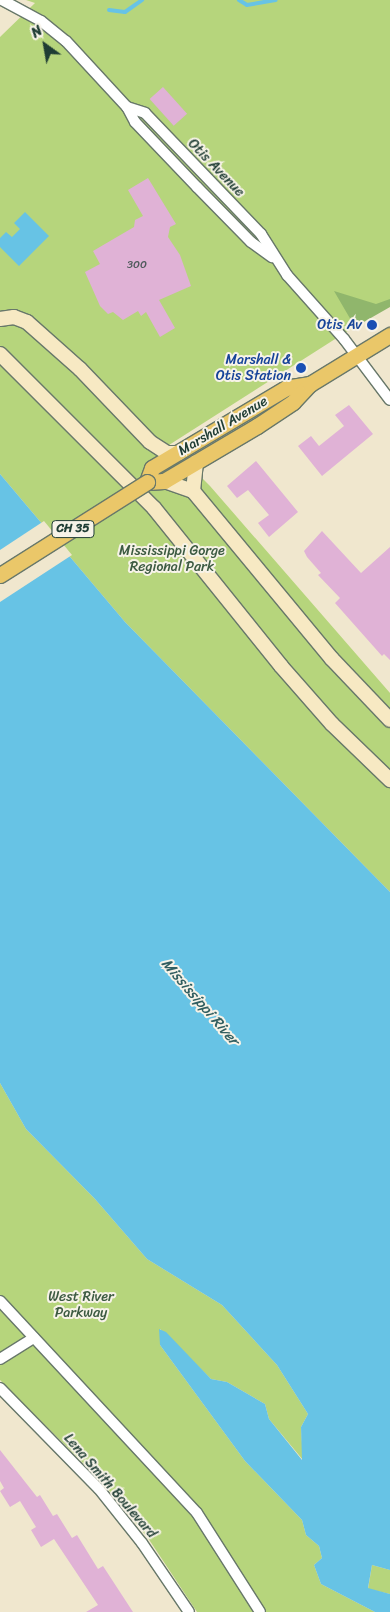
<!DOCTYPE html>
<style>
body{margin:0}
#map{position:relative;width:390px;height:1612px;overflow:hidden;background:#f0e7ce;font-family:Sriracha,sans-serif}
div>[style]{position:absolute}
.green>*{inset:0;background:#b6d57c}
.forest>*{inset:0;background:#90b66c}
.water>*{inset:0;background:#67c3e5}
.pier>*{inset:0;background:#f0e7ce}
.stream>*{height:4px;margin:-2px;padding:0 2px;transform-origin:2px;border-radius:2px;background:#67c3e5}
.building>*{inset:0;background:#e0b2d6;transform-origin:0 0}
.roads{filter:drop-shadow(1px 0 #68786a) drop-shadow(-1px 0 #68786a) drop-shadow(0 1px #68786a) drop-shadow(0 -1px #68786a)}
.street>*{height:10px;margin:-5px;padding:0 5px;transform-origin:5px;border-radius:5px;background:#fff}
.secondary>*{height:14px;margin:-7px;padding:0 7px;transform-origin:7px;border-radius:7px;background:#f7e9c3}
.primary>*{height:15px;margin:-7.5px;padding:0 7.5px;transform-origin:7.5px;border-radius:7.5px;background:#eac769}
.bridges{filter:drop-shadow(1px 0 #68786a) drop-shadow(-1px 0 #68786a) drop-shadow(0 1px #68786a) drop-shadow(0 -1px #68786a)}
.primary-bridge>*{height:15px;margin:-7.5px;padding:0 7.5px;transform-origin:7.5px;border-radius:7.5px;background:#eac769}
.dots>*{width:14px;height:14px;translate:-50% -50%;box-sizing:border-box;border:2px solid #f7f3e8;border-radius:50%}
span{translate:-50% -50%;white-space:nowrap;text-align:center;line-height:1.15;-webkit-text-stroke:4px #f7f3e8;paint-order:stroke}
.number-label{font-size:11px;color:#4f5a5c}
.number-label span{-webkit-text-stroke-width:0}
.shield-label span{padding:1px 4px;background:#f7f3e8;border:1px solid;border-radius:4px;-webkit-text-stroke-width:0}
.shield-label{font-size:12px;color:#1f3d34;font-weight:700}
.street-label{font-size:14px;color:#1f3d34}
.transit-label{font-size:14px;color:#164399}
.right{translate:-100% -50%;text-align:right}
.park-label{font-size:14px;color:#3d5b42}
.water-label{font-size:15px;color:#315e60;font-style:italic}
.north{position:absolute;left:20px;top:20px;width:50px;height:50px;-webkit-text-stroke:4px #f7f3e8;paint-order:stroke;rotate:328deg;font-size:14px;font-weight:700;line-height:20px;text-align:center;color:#1f3d34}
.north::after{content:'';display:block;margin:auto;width:18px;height:22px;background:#1f3d34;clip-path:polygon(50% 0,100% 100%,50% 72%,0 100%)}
</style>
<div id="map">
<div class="green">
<i style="clip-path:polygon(26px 0,390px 0,390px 304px,169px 445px,210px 486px,390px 693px,390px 892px,125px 622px,0 474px,0 37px,35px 3px)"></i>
<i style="clip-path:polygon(0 1083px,26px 1129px,95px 1199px,147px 1259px,222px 1305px,277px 1365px,308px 1414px,301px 1427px,303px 1460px,269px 1419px,265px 1404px,227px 1382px,211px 1379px,160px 1329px,160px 1345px,245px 1461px,302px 1520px,306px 1535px,319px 1546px,322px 1558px,314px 1565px,321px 1584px,375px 1612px,197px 1612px,148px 1538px,104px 1484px,0 1380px)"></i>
<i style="clip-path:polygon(372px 1565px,390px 1570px,390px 1594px,368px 1589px)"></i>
</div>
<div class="forest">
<i style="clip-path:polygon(334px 291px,376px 304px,390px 299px,390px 307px,355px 327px)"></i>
</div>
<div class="water">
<i style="clip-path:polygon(25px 212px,49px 236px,19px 266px,0 247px,0 238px,6px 232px,12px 237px,20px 229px,14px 223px)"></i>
<i style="clip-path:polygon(0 474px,125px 622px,390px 892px,390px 1570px,372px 1565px,368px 1588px,390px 1594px,390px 1612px,375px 1612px,321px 1584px,314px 1565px,322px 1558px,319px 1546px,306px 1535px,302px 1520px,245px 1461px,160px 1345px,159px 1329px,166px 1332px,211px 1379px,227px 1382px,265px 1404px,269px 1419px,302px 1460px,301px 1427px,308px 1414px,277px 1365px,222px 1305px,147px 1259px,95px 1199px,26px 1129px,0 1083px)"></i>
</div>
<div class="pier">
<i style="clip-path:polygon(44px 521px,72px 555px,0 602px,0 550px)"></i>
</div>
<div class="stream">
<i style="left:239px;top:0;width:9px;rotate:32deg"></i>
<i style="left:247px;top:5px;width:29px;rotate:-10deg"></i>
<i style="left:109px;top:10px;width:16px;rotate:7deg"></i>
<i style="left:125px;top:12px;width:21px;rotate:-35deg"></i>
</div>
<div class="building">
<i style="left:163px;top:87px;width:36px;height:18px;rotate:48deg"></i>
<i style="clip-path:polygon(148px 178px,176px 224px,170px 227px,168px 237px,180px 255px,191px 286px,159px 300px,175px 328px,160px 337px,146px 312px,141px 316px,138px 311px,123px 320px,113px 312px,108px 314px,100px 306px,85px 272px,100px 264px,93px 251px,134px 227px,135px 220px,143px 216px,128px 190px)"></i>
<i style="clip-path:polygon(349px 405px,373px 434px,322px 476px,298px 446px,311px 436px,319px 446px,344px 426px,335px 415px)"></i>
<i style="clip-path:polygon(256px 461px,298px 512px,269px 537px,258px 523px,269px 515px,248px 490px,237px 498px,227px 486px)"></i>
<i style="clip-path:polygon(322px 531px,361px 573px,390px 547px,390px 660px,384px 654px,382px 656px,335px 603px,340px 598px,318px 575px,321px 573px,307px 557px,304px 551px)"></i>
<i style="clip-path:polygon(0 1450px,37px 1497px,40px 1495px,53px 1516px,57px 1514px,72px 1538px,77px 1535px,98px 1569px,103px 1566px,133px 1612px,86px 1612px,98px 1605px,54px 1539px,41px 1547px,31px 1530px,36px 1527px,20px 1501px,10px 1507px,0 1491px,4px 1488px,0 1481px)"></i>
</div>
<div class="roads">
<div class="street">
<i style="left:2px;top:0;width:44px;rotate:28.3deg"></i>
<i style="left:41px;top:21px;width:32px;rotate:39deg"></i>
<i style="left:66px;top:41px;width:90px;rotate:47.3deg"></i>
<i style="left:127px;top:107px;width:17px;rotate:62deg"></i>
<i style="left:135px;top:122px;width:90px;rotate:46.4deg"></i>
<i style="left:197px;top:187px;width:77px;rotate:45.5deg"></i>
<i style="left:251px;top:242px;width:26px;rotate:36deg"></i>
<i style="left:127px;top:107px;width:19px;rotate:18deg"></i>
<i style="left:145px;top:113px;width:168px;rotate:46.2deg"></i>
<i style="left:261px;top:234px;width:49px;rotate:57.6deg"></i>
<i style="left:287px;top:275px;width:86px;rotate:48.3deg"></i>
<i style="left:344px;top:339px;width:76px;rotate:53deg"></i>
<i style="left:0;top:1301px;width:289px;rotate:47.1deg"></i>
<i style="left:197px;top:1513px;width:117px;rotate:57.5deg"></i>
<i style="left:0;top:1359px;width:40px;rotate:-32deg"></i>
<i style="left:0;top:1388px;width:141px;rotate:45.6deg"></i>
<i style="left:99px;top:1489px;width:69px;rotate:51.5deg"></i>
<i style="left:142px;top:1543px;width:83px;rotate:55.7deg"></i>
</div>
<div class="secondary">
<i style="left:0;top:319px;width:14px;rotate:-8deg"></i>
<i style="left:14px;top:317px;width:14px;rotate:21deg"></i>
<i style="left:27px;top:322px;width:71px;rotate:41.6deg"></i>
<i style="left:80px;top:369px;width:101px;rotate:46.2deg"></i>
<i style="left:150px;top:442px;width:20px;rotate:33deg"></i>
<i style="left:167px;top:453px;width:12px"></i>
<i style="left:0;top:354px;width:218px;rotate:45deg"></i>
<i style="left:154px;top:508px;width:203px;rotate:51.2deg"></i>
<i style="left:281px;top:666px;width:77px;rotate:48.7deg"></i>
<i style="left:332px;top:724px;width:81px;rotate:44deg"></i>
<i style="left:164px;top:481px;width:31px;rotate:19deg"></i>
<i style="left:193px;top:491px;width:218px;rotate:50.4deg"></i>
<i style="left:332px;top:659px;width:84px;rotate:46.4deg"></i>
<i style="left:193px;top:491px;width:29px;rotate:-84deg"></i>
</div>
<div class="primary">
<i style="left:310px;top:384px;width:24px;rotate:171deg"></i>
<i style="left:286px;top:388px;width:156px;rotate:149.2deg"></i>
<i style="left:152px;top:468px;width:15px;rotate:110deg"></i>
<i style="left:147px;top:482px;width:17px;rotate:-3deg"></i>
<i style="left:164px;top:481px;width:108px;rotate:-30.6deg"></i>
<i style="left:257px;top:426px;width:43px;rotate:-33.7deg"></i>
<i style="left:293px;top:402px;width:25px;rotate:-47deg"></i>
<i style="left:310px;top:384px;width:94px;rotate:-31.5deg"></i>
</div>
</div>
<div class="bridges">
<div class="primary-bridge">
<i style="left:0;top:575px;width:174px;rotate:-32.3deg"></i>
</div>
</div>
<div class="dots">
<i style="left:372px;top:325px;background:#1a4fb4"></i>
<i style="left:301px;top:368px;background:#1a4fb4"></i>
</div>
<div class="number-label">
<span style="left:137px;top:265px">300</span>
</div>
<div class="shield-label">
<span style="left:73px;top:529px">CH 35</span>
</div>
<div class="street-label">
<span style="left:216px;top:168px;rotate:46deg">Otis Avenue</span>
<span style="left:223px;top:426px;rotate:-31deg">Marshall Avenue</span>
<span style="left:110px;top:1486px;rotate:49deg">Lena Smith Boulevard</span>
</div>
<div class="transit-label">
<span class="right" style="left:362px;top:325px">Otis Av</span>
<span class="right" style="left:291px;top:368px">Marshall &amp;<br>Otis Station</span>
</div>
<div class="park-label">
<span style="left:172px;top:559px">Mississippi Gorge<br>Regional Park</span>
<span style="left:81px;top:1305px">West River<br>Parkway</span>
</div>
<div class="water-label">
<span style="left:200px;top:1002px;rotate:49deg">Mississippi River</span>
</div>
<div class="north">N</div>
</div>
